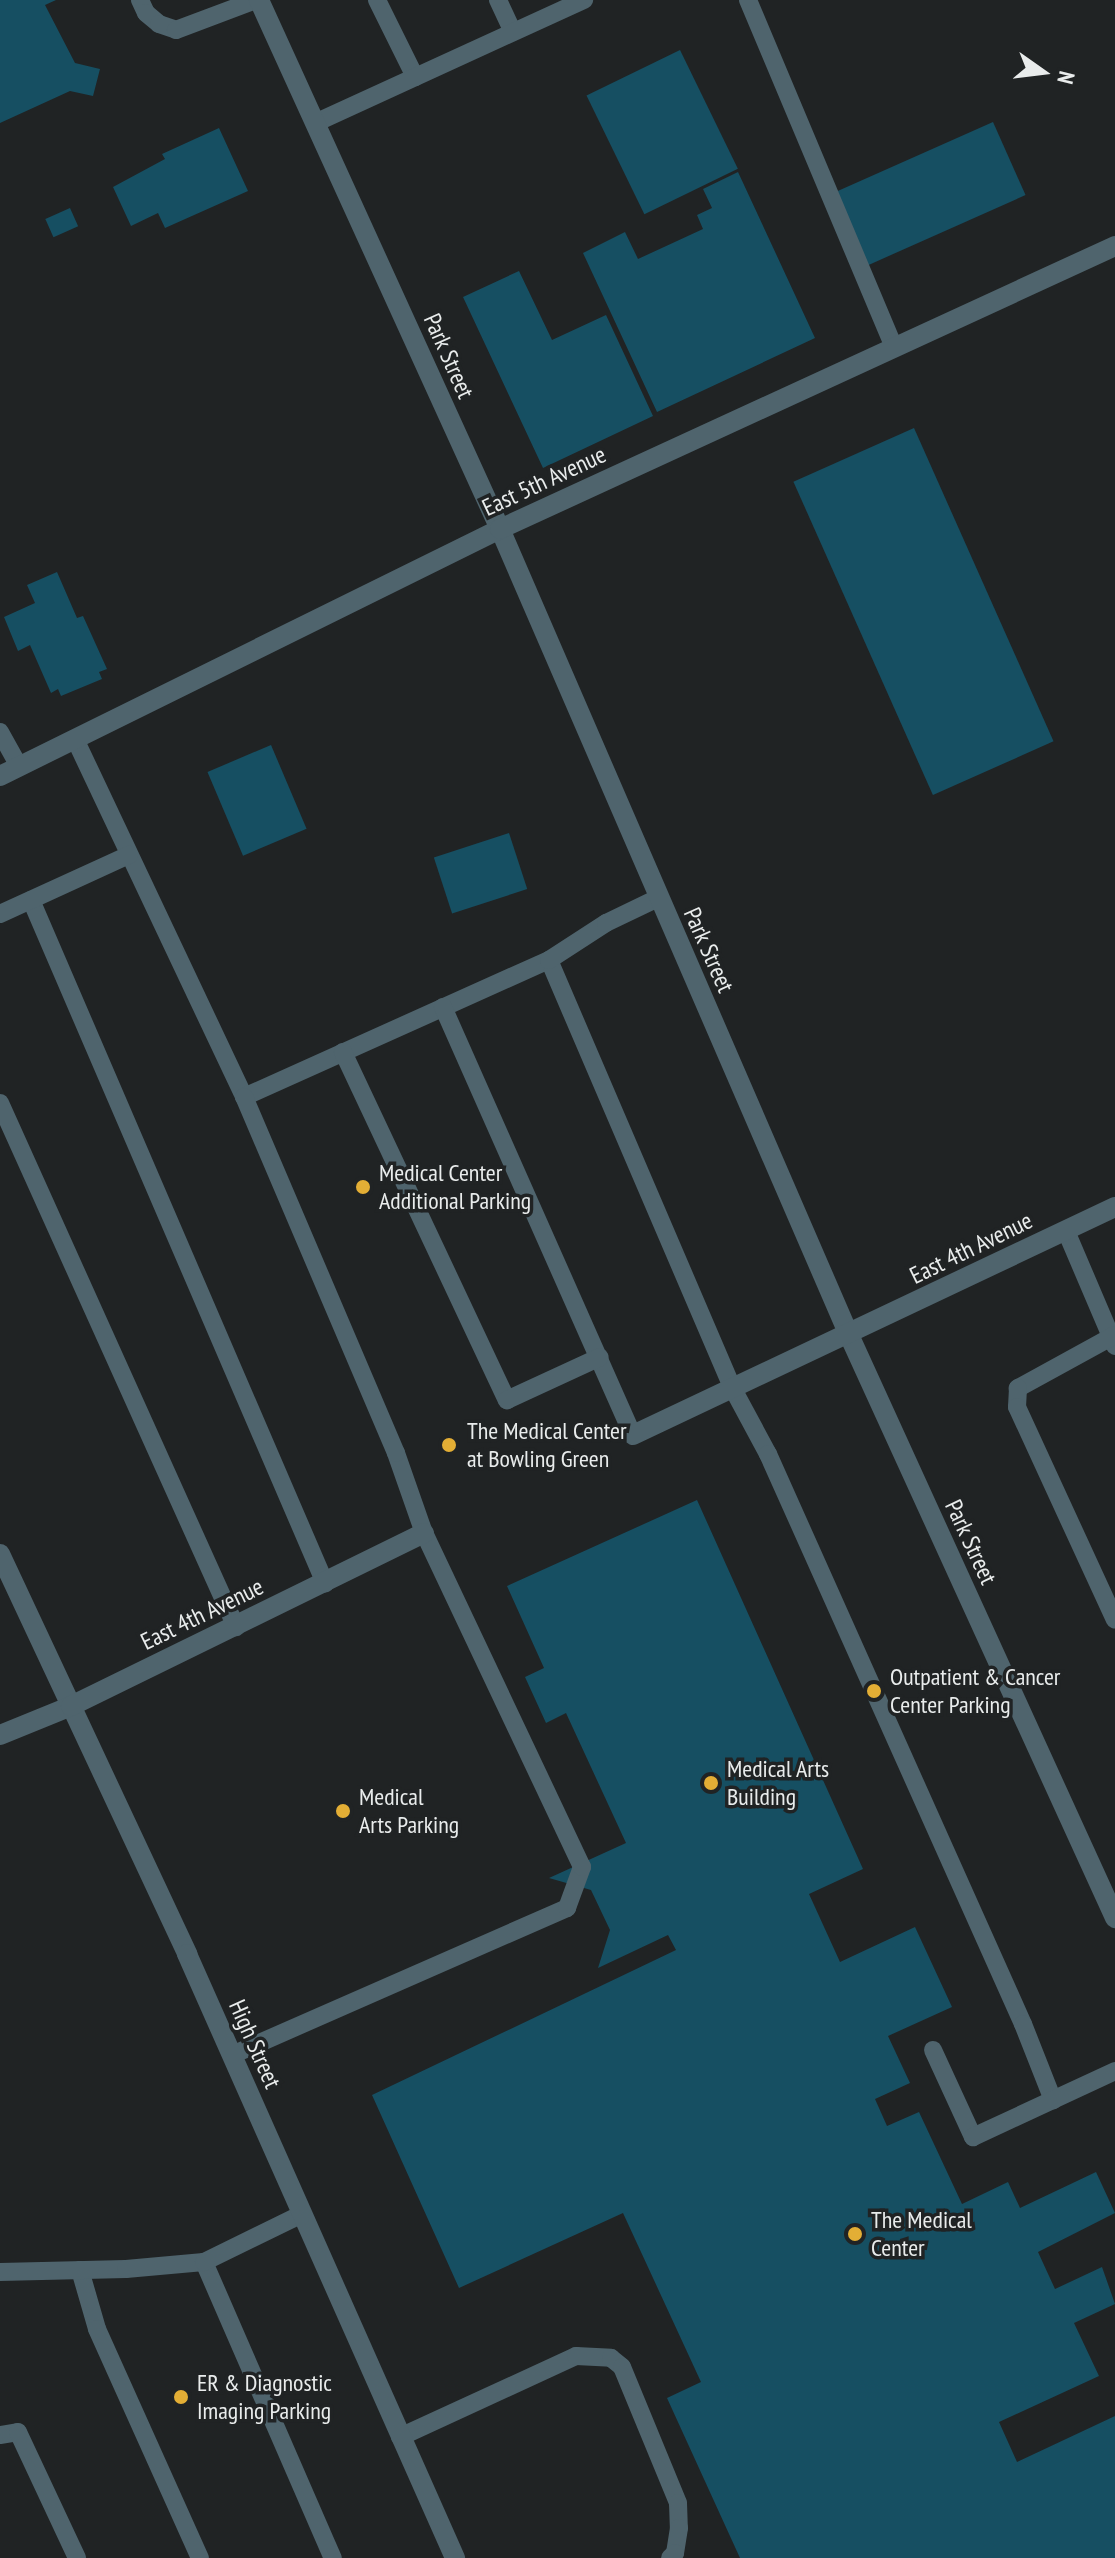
<!DOCTYPE html>
<style>
body{margin:0}
#map{position:relative;width:1115px;height:2558px;overflow:hidden;background:#202324;font-family:"PT Sans Narrow",sans-serif}
div>[style]{position:absolute}
.building>*{inset:0;background:#164f62;transform-origin:0 0}
.lane>*{height:18px;margin:-9px;padding:0 9px;transform-origin:9px;border-radius:9px;background:#4f646d}
.street>*{height:20px;margin:-10px;padding:0 10px;transform-origin:10px;border-radius:10px;background:#4f646d}
.dots>*{width:22px;height:22px;translate:-50% -50%;box-sizing:border-box;border:4px solid #202324;border-radius:50%}
span{translate:-50% -50%;white-space:nowrap;text-align:center;line-height:1.15;-webkit-text-stroke:7px #202324;paint-order:stroke}
.street-label{font-size:24px;color:#e9ecec}
.poi-label{font-size:24px;color:#e9ecec}
.left{translate:0 -50%;text-align:left}
.north{position:absolute;left:1003px;top:32px;width:80px;height:80px;-webkit-text-stroke:6px #202324;paint-order:stroke;rotate:104deg;font-size:22px;font-weight:700;line-height:32px;text-align:center;color:#e9ecec}
.north::after{content:'';display:block;margin:auto;width:28px;height:36px;background:#e9ecec;clip-path:polygon(50% 0,100% 100%,50% 72%,0 100%)}
</style>
<div id="map">
<div class="building">
<i style="clip-path:polygon(0 0,56px 0,45px 5px,75px 63px,100px 69px,93px 96px,70px 91px,0 123px)"></i>
<i style="left:680px;top:50px;width:132px;height:104px;rotate:64deg"></i>
<i style="left:993px;top:122px;width:80px;height:173px;rotate:66deg"></i>
<i style="clip-path:polygon(219px 128px,248px 191px,165px 228px,158px 213px,131px 226px,113px 187px,165px 159px,162px 154px)"></i>
<i style="clip-path:polygon(738px 172px,815px 338px,657px 412px,583px 253px,625px 232px,638px 259px,703px 229px,697px 215px,712px 208px,703px 189px)"></i>
<i style="left:70px;top:208px;width:20px;height:27px;rotate:66deg"></i>
<i style="clip-path:polygon(519px 271px,552px 340px,606px 315px,653px 416px,543px 468px,463px 297px)"></i>
<i style="left:914px;top:428px;width:343px;height:132px;rotate:66deg"></i>
<i style="clip-path:polygon(57px 572px,77px 618px,83px 616px,107px 669px,99px 672px,102px 679px,61px 696px,58px 689px,51px 693px,30px 645px,18px 651px,4px 617px,35px 603px,27px 585px)"></i>
<i style="left:271px;top:745px;width:91px;height:69px;rotate:67deg"></i>
<i style="left:509px;top:833px;width:59px;height:79px;rotate:72deg"></i>
<i style="clip-path:polygon(697px 1500px,863px 1869px,809px 1894px,840px 1962px,915px 1927px,952px 2007px,888px 2036px,910px 2083px,875px 2099px,887px 2126px,919px 2112px,962px 2204px,1008px 2182px,1020px 2208px,1096px 2172px,1115px 2213px,1038px 2252px,1055px 2289px,1102px 2267px,1115px 2304px,1074px 2323px,1099px 2376px,999px 2422px,1017px 2462px,1115px 2416px,1115px 2558px,740px 2558px,667px 2398px,701px 2382px,623px 2213px,459px 2288px,372px 2095px,676px 1950px,668px 1935px,598px 1968px,610px 1930px,591px 1890px,549px 1878px,626px 1843px,566px 1713px,546px 1723px,525px 1677px,544px 1668px,507px 1586px)"></i>
</div>
<div class="lane">
<i style="left:140px;top:0;width:14px;rotate:65deg"></i>
<i style="left:146px;top:13px;width:17px;rotate:40deg"></i>
<i style="left:159px;top:24px;width:18px;rotate:19deg"></i>
<i style="left:176px;top:30px;width:85px;rotate:-20.6deg"></i>
<i style="left:377px;top:0;width:86px;rotate:63.7deg"></i>
<i style="left:498px;top:0;width:35px;rotate:65deg"></i>
<i style="left:748px;top:0;width:377px;rotate:67.2deg"></i>
<i style="left:315px;top:123px;width:296px;rotate:-24.6deg"></i>
<i style="left:0;top:732px;width:39px;rotate:61deg"></i>
<i style="left:75px;top:739px;width:396px;rotate:64.7deg"></i>
<i style="left:244px;top:1097px;width:334px;rotate:-24.2deg"></i>
<i style="left:549px;top:960px;width:467px;rotate:66.8deg"></i>
<i style="left:733px;top:1389px;width:74px;rotate:61.7deg"></i>
<i style="left:768px;top:1454px;width:624px;rotate:65.9deg"></i>
<i style="left:1023px;top:2024px;width:82px;rotate:68.5deg"></i>
<i style="left:31px;top:900px;width:744px;rotate:66.71deg"></i>
<i style="left:0;top:914px;width:142px;rotate:-24.6deg"></i>
<i style="left:549px;top:960px;width:68px;rotate:-33deg"></i>
<i style="left:606px;top:923px;width:58px;rotate:-25.7deg"></i>
<i style="left:443px;top:1007px;width:468px;rotate:66.1deg"></i>
<i style="left:343px;top:1052px;width:385px;rotate:64.8deg"></i>
<i style="left:507px;top:1400px;width:102px;rotate:-24.8deg"></i>
<i style="left:0;top:1103px;width:575px;rotate:65.75deg"></i>
<i style="left:1066px;top:1231px;width:125px;rotate:66.9deg"></i>
<i style="left:1115px;top:1335px;width:111px;rotate:151.3deg"></i>
<i style="left:1018px;top:1388px;width:19px;rotate:93deg"></i>
<i style="left:1017px;top:1407px;width:234px;rotate:65.3deg"></i>
<i style="left:933px;top:2050px;width:96px;rotate:65.3deg"></i>
<i style="left:973px;top:2137px;width:157px;rotate:-24.9deg"></i>
<i style="left:232px;top:2055px;width:366px;rotate:-23.7deg"></i>
<i style="left:567px;top:1908px;width:44px;rotate:-69.9deg"></i>
<i style="left:582px;top:1867px;width:369px;rotate:-115.3deg"></i>
<i style="left:424px;top:1533px;width:85px;rotate:-109.3deg"></i>
<i style="left:396px;top:1453px;width:387px;rotate:-113.1deg"></i>
<i style="left:204px;top:2262px;width:323px;rotate:66.5deg"></i>
<i style="left:80px;top:2270px;width:61px;rotate:73.9deg"></i>
<i style="left:97px;top:2329px;width:251px;rotate:65.8deg"></i>
<i style="left:0;top:2272px;width:126px;rotate:-1.4deg"></i>
<i style="left:126px;top:2269px;width:78px;rotate:-5.1deg"></i>
<i style="left:204px;top:2262px;width:109px;rotate:-26.1deg"></i>
<i style="left:0;top:2435px;width:18px;rotate:-9deg"></i>
<i style="left:18px;top:2432px;width:139px;rotate:64.9deg"></i>
<i style="left:400px;top:2437px;width:194px;rotate:-24.7deg"></i>
<i style="left:576px;top:2356px;width:35px;rotate:3deg"></i>
<i style="left:611px;top:2358px;width:14px;rotate:39deg"></i>
<i style="left:622px;top:2367px;width:147px;rotate:67.6deg"></i>
<i style="left:678px;top:2503px;width:25px;rotate:88deg"></i>
<i style="left:679px;top:2528px;width:25px;rotate:99deg"></i>
<i style="left:675px;top:2553px;width:7px;rotate:135deg"></i>
</div>
<div class="street">
<i style="left:259px;top:0;width:581px;rotate:65.51deg"></i>
<i style="left:500px;top:529px;width:878px;rotate:66.59deg"></i>
<i style="left:849px;top:1335px;width:641px;rotate:65.47deg"></i>
<i style="left:0;top:776px;width:558px;rotate:-26.29deg"></i>
<i style="left:500px;top:529px;width:677px;rotate:-24.71deg"></i>
<i style="left:633px;top:1435px;width:533px;rotate:-25.32deg"></i>
<i style="left:0;top:1554px;width:442px;rotate:64.9deg"></i>
<i style="left:187px;top:1954px;width:661px;rotate:66.07deg"></i>
<i style="left:0;top:1735px;width:77px;rotate:-22.2deg"></i>
<i style="left:71px;top:1706px;width:393px;rotate:-26.1deg"></i>
</div>
<div class="dots">
<i style="left:363px;top:1187px;background:#e3ae35"></i>
<i style="left:449px;top:1445px;background:#e3ae35"></i>
<i style="left:874px;top:1691px;background:#e3ae35"></i>
<i style="left:711px;top:1783px;background:#e3ae35"></i>
<i style="left:343px;top:1811px;background:#e3ae35"></i>
<i style="left:855px;top:2234px;background:#e3ae35"></i>
<i style="left:181px;top:2397px;background:#e3ae35"></i>
</div>
<div class="street-label">
<span style="left:449px;top:356px;rotate:66deg">Park Street</span>
<span style="left:544px;top:481px;rotate:-25deg">East 5th Avenue</span>
<span style="left:709px;top:950px;rotate:66deg">Park Street</span>
<span style="left:971px;top:1248px;rotate:-26deg">East 4th Avenue</span>
<span style="left:971px;top:1542px;rotate:65deg">Park Street</span>
<span style="left:202px;top:1614px;rotate:-26deg">East 4th Avenue</span>
<span style="left:255px;top:2044px;rotate:66deg">High Street</span>
</div>
<div class="poi-label">
<span class="left" style="left:379px;top:1187px">Medical Center<br>Additional Parking</span>
<span class="left" style="left:467px;top:1445px">The Medical Center<br>at Bowling Green</span>
<span class="left" style="left:890px;top:1691px">Outpatient &amp; Cancer<br>Center Parking</span>
<span class="left" style="left:727px;top:1783px">Medical Arts<br>Building</span>
<span class="left" style="left:359px;top:1811px">Medical<br>Arts Parking</span>
<span class="left" style="left:871px;top:2234px">The Medical<br>Center</span>
<span class="left" style="left:197px;top:2397px">ER &amp; Diagnostic<br>Imaging Parking</span>
</div>
<div class="north">N</div>
</div>
